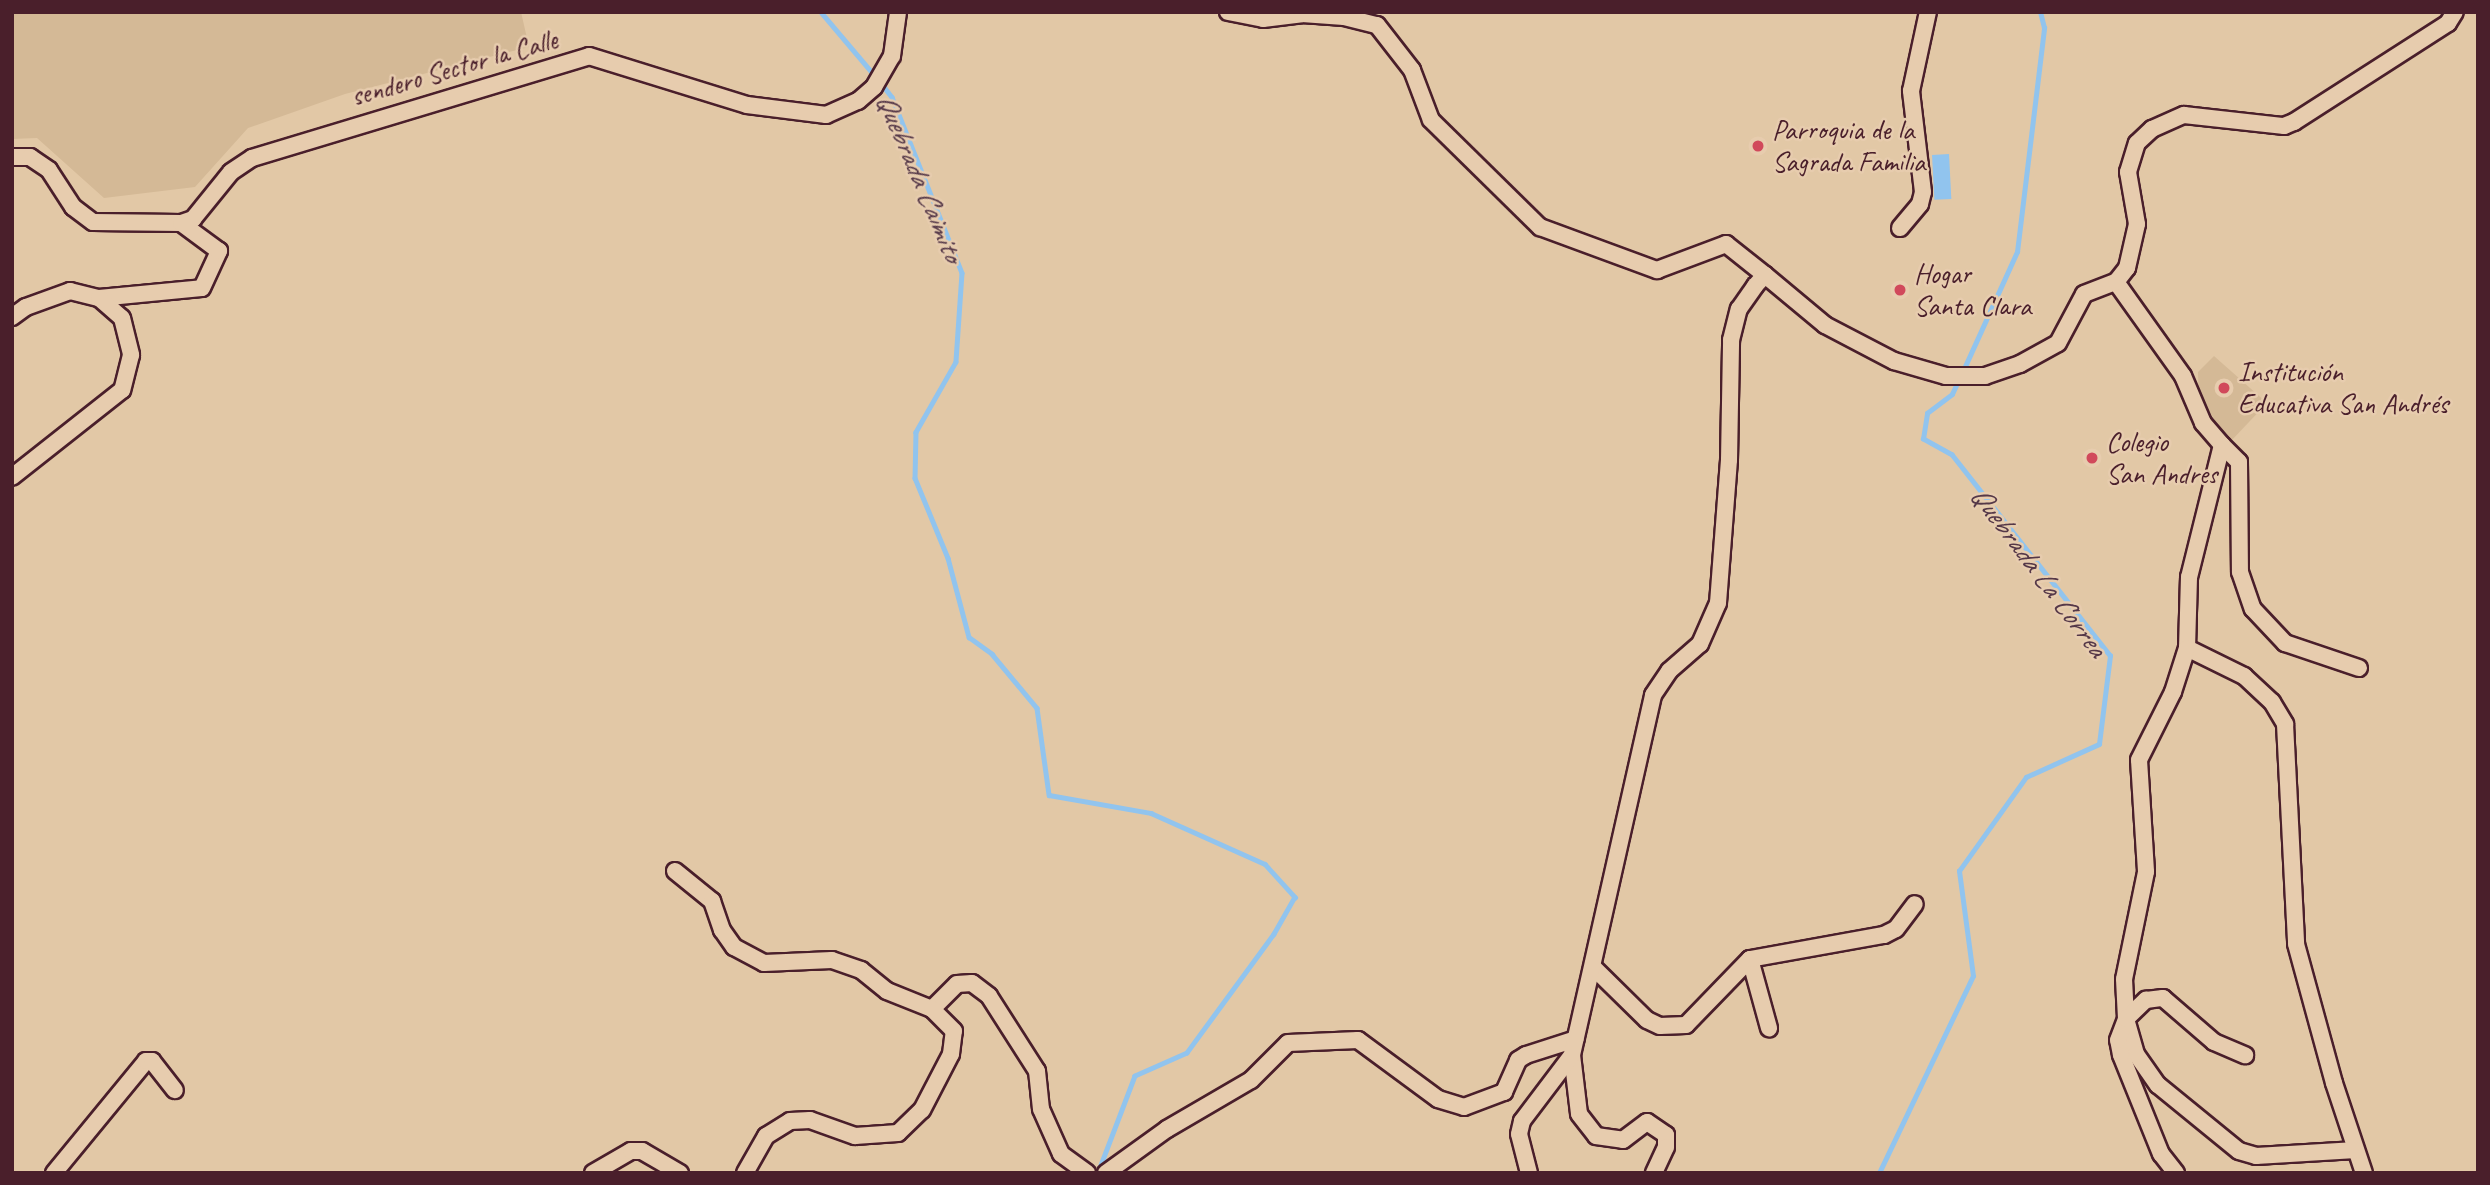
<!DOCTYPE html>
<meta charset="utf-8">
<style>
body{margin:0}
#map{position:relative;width:2490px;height:1185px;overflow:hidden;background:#e2c8a6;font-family:Caveat,sans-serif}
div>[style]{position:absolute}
.built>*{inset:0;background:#d4b996}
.water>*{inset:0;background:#91c4ee;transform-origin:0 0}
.stream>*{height:4.5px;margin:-2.25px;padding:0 2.25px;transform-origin:2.25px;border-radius:2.25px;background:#91c4ee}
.roads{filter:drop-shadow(2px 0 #4a1f2b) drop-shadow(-2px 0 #4a1f2b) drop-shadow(0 2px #4a1f2b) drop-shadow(0 -2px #4a1f2b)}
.minor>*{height:16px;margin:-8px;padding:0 8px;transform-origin:8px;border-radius:8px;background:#e7ccae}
.dots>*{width:19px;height:19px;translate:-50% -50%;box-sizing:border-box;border:4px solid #e7ccae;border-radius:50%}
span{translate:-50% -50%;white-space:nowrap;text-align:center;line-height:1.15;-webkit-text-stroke:5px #e7ccae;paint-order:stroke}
.street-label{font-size:28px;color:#4a1f2b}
.poi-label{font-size:28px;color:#4a1f2b}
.left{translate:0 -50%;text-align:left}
.water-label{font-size:30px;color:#553848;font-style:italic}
.frame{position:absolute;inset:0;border:14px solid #4a1f2b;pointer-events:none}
</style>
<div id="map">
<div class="built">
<i style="clip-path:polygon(12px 12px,521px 12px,529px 47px,345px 94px,248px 128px,195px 187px,104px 198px,37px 138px,12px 139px)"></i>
<i style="clip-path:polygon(2214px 356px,2267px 403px,2231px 441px,2199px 410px,2198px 372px)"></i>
</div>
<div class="water">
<i style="left:1949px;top:154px;width:45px;height:17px;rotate:87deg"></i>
</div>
<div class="stream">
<i style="left:821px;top:12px;width:84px;rotate:49.8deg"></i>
<i style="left:881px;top:83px;width:18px;rotate:52deg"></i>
<i style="left:892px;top:97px;width:189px;rotate:68.3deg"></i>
<i style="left:962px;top:273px;width:89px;rotate:93.9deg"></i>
<i style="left:956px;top:362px;width:81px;rotate:119.7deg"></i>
<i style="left:916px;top:432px;width:46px;rotate:91.2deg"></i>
<i style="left:915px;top:478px;width:87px;rotate:67.6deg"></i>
<i style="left:948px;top:558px;width:82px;rotate:75.1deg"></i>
<i style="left:969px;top:637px;width:29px;rotate:36deg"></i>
<i style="left:992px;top:654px;width:70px;rotate:50.2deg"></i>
<i style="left:1037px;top:708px;width:88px;rotate:82.1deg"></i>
<i style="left:1049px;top:795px;width:104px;rotate:10deg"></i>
<i style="left:1151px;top:813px;width:125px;rotate:24.1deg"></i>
<i style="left:1265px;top:864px;width:45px;rotate:47.7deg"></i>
<i style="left:1295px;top:897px;width:43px;rotate:119.6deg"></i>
<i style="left:1274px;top:934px;width:147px;rotate:126.2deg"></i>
<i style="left:1187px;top:1053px;width:57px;rotate:156.1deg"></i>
<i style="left:1135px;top:1076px;width:104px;rotate:110.9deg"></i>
<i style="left:1962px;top:373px;width:133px;rotate:-65.6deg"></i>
<i style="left:2017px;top:252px;width:226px;rotate:-83.1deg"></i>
<i style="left:2044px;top:28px;width:16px;rotate:-104deg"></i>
<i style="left:1879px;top:1173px;width:218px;rotate:-64.5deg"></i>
<i style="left:1973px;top:976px;width:106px;rotate:-97.6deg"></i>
<i style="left:1959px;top:871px;width:115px;rotate:-54.5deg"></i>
<i style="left:2026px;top:777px;width:80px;rotate:-24.3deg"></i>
<i style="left:2099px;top:744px;width:89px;rotate:-82.9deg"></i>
<i style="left:2110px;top:656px;width:256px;rotate:-128.2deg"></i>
<i style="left:1952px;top:455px;width:33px;rotate:-151deg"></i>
<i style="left:1923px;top:439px;width:26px;rotate:-81deg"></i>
<i style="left:1927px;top:413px;width:31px;rotate:-37deg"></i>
<i style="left:1952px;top:394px;width:14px;rotate:-65deg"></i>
</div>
<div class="roads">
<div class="minor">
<i style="left:1228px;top:12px;width:36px;rotate:11deg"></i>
<i style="left:1263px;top:19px;width:39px;rotate:-7deg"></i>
<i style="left:1302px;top:14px;width:42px;rotate:4.1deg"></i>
<i style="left:1344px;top:17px;width:34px;rotate:14deg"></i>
<i style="left:1377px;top:25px;width:57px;rotate:52.1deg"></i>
<i style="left:1412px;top:70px;width:53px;rotate:69.2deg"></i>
<i style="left:1431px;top:120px;width:153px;rotate:44.5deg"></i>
<i style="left:1540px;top:227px;width:125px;rotate:20.2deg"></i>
<i style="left:1657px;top:270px;width:74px;rotate:-20.6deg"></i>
<i style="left:1726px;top:244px;width:50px;rotate:38.5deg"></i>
<i style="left:12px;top:157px;width:18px"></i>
<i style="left:30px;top:157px;width:23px;rotate:34deg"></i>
<i style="left:49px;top:170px;width:44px;rotate:57deg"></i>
<i style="left:73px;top:207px;width:25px;rotate:37deg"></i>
<i style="left:93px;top:222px;width:88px;rotate:0.7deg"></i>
<i style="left:181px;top:223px;width:13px;rotate:-18deg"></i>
<i style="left:193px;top:219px;width:60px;rotate:-51deg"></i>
<i style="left:231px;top:172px;width:25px;rotate:-34deg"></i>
<i style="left:252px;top:158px;width:352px;rotate:-16.8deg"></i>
<i style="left:589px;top:56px;width:165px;rotate:17.2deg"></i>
<i style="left:747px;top:105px;width:80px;rotate:7.2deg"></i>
<i style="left:826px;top:115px;width:35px;rotate:-24deg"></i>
<i style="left:858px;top:101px;width:21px;rotate:-41deg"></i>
<i style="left:874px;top:87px;width:36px;rotate:-60deg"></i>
<i style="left:892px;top:56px;width:44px;rotate:-82.2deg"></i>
<i style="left:1900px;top:228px;width:31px;rotate:-50deg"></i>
<i style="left:1920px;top:204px;width:12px;rotate:-76deg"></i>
<i style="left:1923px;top:192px;width:102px;rotate:-96.8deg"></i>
<i style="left:1911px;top:91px;width:81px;rotate:-77.9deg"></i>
<i style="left:2116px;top:282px;width:115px;rotate:54.5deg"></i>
<i style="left:2183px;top:376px;width:51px;rotate:66.9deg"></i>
<i style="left:2203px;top:423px;width:29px;rotate:49deg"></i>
<i style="left:2222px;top:445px;width:136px;rotate:104deg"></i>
<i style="left:2189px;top:577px;width:71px;rotate:91.6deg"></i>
<i style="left:2187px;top:648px;width:64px;rotate:26.2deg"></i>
<i style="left:2244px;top:676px;width:38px;rotate:43deg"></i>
<i style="left:2272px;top:702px;width:26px;rotate:59deg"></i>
<i style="left:2285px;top:724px;width:220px;rotate:87.1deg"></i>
<i style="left:2296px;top:944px;width:144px;rotate:74.7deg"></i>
<i style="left:2334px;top:1083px;width:95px;rotate:71.6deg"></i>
<i style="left:99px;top:298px;width:103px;rotate:-5.5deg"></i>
<i style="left:202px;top:288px;width:41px;rotate:-65.3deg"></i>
<i style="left:219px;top:251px;width:47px;rotate:-143.6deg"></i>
<i style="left:12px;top:317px;width:17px;rotate:-36deg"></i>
<i style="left:26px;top:307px;width:47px;rotate:-20deg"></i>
<i style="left:70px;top:291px;width:30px;rotate:14deg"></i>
<i style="left:99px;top:298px;width:30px;rotate:41deg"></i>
<i style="left:122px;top:318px;width:38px;rotate:76deg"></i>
<i style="left:131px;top:355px;width:36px;rotate:104deg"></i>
<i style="left:122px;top:390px;width:140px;rotate:141.7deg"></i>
<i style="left:2222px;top:445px;width:24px;rotate:45deg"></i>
<i style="left:2239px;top:462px;width:110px;rotate:89.5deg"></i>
<i style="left:2240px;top:572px;width:39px;rotate:71deg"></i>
<i style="left:2253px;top:609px;width:47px;rotate:46.7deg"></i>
<i style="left:2285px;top:643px;width:78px;rotate:18.7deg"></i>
<i style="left:2187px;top:648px;width:46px;rotate:107.7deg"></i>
<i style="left:2173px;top:692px;width:76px;rotate:116.6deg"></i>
<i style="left:2139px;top:760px;width:112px;rotate:86.4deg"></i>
<i style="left:2146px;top:872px;width:109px;rotate:101.6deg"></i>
<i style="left:2124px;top:979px;width:40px;rotate:87.1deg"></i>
<i style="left:2126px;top:1019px;width:36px;rotate:74deg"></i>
<i style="left:2136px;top:1054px;width:38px;rotate:55deg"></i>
<i style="left:2158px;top:1085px;width:104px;rotate:39.2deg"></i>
<i style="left:2239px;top:1151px;width:18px;rotate:16deg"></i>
<i style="left:2256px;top:1156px;width:100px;rotate:-3.4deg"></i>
<i style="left:675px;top:871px;width:48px;rotate:39deg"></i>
<i style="left:712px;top:901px;width:31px;rotate:71deg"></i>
<i style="left:722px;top:930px;width:21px;rotate:55deg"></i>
<i style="left:734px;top:947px;width:34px;rotate:28deg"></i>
<i style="left:764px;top:963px;width:68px;rotate:-2.5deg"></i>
<i style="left:832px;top:960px;width:31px;rotate:19deg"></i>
<i style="left:861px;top:970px;width:33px;rotate:39deg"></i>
<i style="left:887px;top:991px;width:48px;rotate:21.8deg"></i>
<i style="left:932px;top:1009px;width:35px;rotate:-45deg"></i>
<i style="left:957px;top:984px;width:15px;rotate:-4deg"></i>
<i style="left:972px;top:983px;width:21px;rotate:37deg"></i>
<i style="left:989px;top:996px;width:89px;rotate:57.4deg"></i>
<i style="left:1037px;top:1071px;width:38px;rotate:84deg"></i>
<i style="left:1041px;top:1109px;width:49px;rotate:66deg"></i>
<i style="left:1061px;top:1154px;width:32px;rotate:36deg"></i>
<i style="left:1750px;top:959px;width:72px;rotate:74.6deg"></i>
<i style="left:1594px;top:968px;width:74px;rotate:44.5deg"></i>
<i style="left:1647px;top:1020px;width:14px;rotate:25deg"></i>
<i style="left:1660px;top:1026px;width:26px;rotate:-2deg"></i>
<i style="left:1686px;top:1025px;width:92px;rotate:-45.9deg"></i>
<i style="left:1750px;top:959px;width:136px;rotate:-10.2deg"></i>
<i style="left:1884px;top:935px;width:13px;rotate:-27deg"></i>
<i style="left:1896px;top:929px;width:31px;rotate:-53deg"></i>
<i style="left:1572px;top:1055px;width:59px;rotate:83.2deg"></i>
<i style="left:1579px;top:1114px;width:28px;rotate:52deg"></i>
<i style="left:1596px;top:1136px;width:27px;rotate:8deg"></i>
<i style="left:1623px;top:1140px;width:30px;rotate:-37deg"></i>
<i style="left:1647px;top:1122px;width:23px;rotate:34deg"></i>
<i style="left:1666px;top:1135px;width:12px;rotate:90deg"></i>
<i style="left:1666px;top:1147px;width:29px;rotate:115deg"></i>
<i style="left:54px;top:1173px;width:145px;rotate:-50.6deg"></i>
<i style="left:146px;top:1061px;width:6px"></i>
<i style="left:152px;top:1061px;width:37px;rotate:52deg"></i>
<i style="left:593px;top:1173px;width:44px;rotate:-30.1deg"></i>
<i style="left:631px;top:1151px;width:11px"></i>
<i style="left:642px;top:1151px;width:44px;rotate:30.1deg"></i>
<i style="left:745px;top:1173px;width:43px;rotate:-60.4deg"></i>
<i style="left:766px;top:1136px;width:28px;rotate:-32deg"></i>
<i style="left:790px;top:1121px;width:20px;rotate:-3deg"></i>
<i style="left:810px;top:1120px;width:48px;rotate:19.6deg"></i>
<i style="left:855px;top:1136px;width:43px;rotate:-4deg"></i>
<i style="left:898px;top:1133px;width:33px;rotate:-44deg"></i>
<i style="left:922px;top:1110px;width:63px;rotate:-62.6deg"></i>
<i style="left:951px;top:1054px;width:23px;rotate:-83deg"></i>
<i style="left:954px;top:1031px;width:31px;rotate:-135deg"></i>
<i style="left:1106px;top:1173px;width:75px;rotate:-35.8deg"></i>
<i style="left:1167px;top:1129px;width:97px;rotate:-30.3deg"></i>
<i style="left:1251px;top:1080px;width:52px;rotate:-45deg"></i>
<i style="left:1288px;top:1043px;width:70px;rotate:-2.5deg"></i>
<i style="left:1358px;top:1040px;width:99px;rotate:36.4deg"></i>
<i style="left:1438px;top:1099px;width:27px;rotate:17deg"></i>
<i style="left:1464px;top:1107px;width:43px;rotate:-20.6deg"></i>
<i style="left:1504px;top:1092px;width:35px;rotate:-66deg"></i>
<i style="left:1518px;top:1060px;width:9px;rotate:-32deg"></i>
<i style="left:1526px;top:1055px;width:52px;rotate:-17.7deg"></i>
<i style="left:1529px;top:1173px;width:40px;rotate:-104.4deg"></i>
<i style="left:1519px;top:1134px;width:13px;rotate:-77deg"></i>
<i style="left:1522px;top:1121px;width:83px;rotate:-52.9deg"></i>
<i style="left:1572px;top:1055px;width:369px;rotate:-77.3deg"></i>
<i style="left:1653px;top:695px;width:29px;rotate:-56deg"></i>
<i style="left:1669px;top:671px;width:41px;rotate:-41.1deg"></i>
<i style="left:1700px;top:644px;width:45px;rotate:-66.3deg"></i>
<i style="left:1718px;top:603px;width:143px;rotate:-85.6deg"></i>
<i style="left:1729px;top:460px;width:120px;rotate:-89deg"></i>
<i style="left:1731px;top:340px;width:32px;rotate:-76deg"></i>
<i style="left:1739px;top:309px;width:28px;rotate:-55deg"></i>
<i style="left:1755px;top:286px;width:15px;rotate:-48deg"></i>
<i style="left:1765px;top:275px;width:78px;rotate:39.8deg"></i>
<i style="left:1825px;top:325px;width:78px;rotate:27.6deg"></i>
<i style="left:1894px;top:361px;width:54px;rotate:16.1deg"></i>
<i style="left:1946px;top:376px;width:39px"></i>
<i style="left:1985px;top:376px;width:37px;rotate:-19deg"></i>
<i style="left:2020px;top:364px;width:43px;rotate:-28.9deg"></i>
<i style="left:2058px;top:343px;width:55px;rotate:-62deg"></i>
<i style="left:2084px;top:294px;width:34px;rotate:-21deg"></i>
<i style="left:2116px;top:282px;width:18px;rotate:-52deg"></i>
<i style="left:2127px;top:268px;width:45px;rotate:-77.2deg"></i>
<i style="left:2137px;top:224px;width:53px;rotate:-99.8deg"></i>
<i style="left:2128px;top:172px;width:30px;rotate:-73deg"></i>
<i style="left:2137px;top:143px;width:21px;rotate:-43deg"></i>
<i style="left:2152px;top:129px;width:35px;rotate:-24deg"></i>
<i style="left:2184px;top:115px;width:101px;rotate:6.3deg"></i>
<i style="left:2284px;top:126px;width:11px;rotate:-22deg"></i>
<i style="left:2294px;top:122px;width:183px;rotate:-32.7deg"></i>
<i style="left:2448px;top:23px;width:13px;rotate:-58deg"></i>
<i style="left:2176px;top:1173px;width:24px;rotate:-128deg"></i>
<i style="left:2161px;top:1154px;width:107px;rotate:-112deg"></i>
<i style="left:2121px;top:1055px;width:15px;rotate:-101deg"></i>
<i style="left:2118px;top:1040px;width:22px;rotate:-69deg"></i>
<i style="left:2126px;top:1019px;width:28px;rotate:-44deg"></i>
<i style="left:2146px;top:1000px;width:17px;rotate:-7deg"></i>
<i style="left:2163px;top:998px;width:67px;rotate:40.8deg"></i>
<i style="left:2214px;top:1042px;width:34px;rotate:23deg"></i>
</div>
</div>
<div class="dots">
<i style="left:1758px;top:146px;background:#d1495b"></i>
<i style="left:1900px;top:290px;background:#d1495b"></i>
<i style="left:2224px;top:388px;background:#d1495b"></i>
<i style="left:2092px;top:458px;background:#d1495b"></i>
</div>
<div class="street-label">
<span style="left:454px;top:68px;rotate:-16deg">sendero Sector la Calle</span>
</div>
<div class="poi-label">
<span class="left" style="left:1772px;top:146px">Parroquia de la<br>Sagrada Familia</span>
<span class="left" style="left:1914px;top:290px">Hogar<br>Santa Clara</span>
<span class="left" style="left:2238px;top:388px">Institución<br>Educativa San Andrés</span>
<span class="left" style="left:2106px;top:458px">Colegio<br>San Andres</span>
</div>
<div class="water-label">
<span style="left:920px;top:177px;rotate:67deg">Quebrada Caimito</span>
<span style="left:2039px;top:571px;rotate:53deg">Quebrada La Correa</span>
</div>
<div class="frame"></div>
</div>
